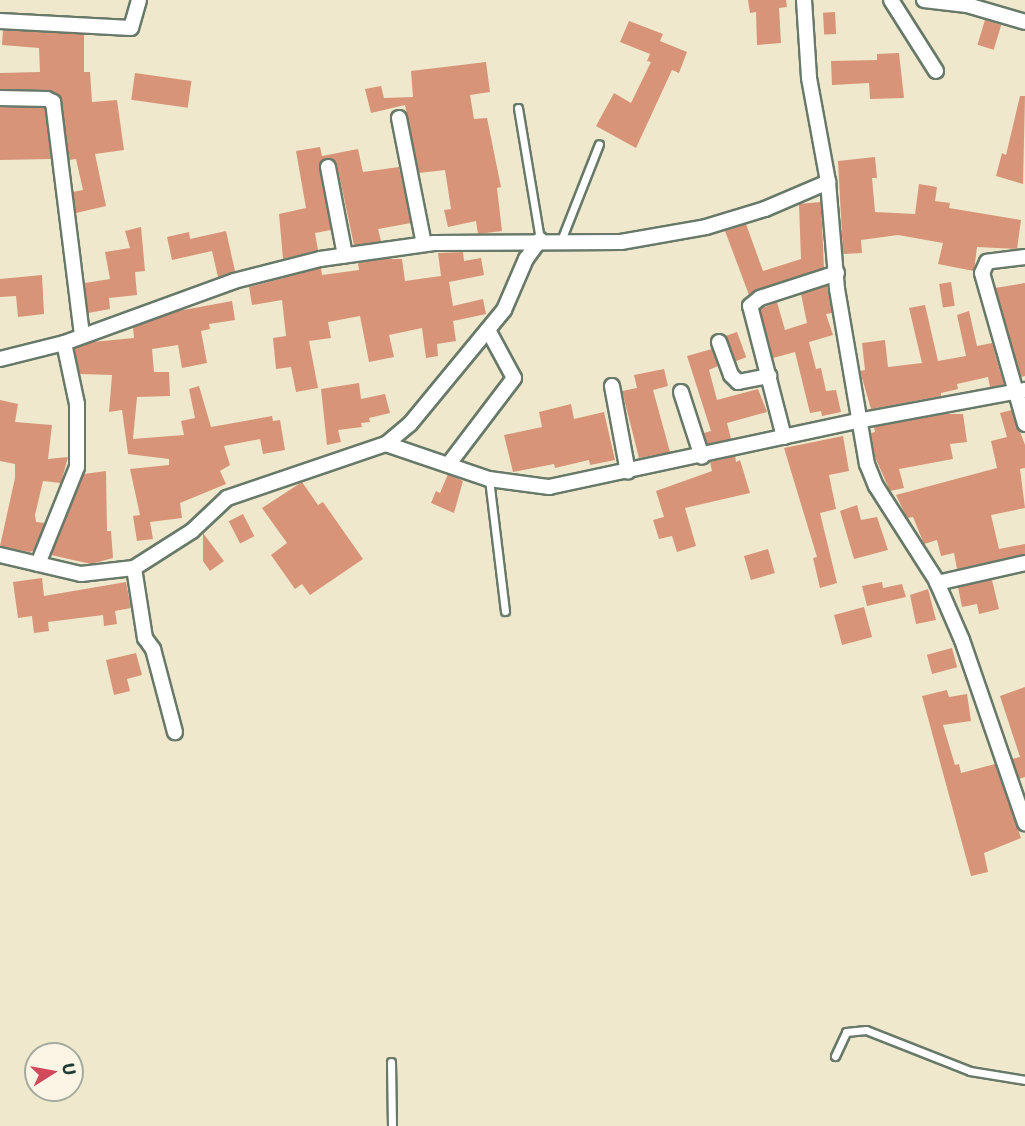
<!DOCTYPE html>
<style>
body{margin:0}
#map{position:relative;width:1025px;height:1126px;overflow:hidden;background:#efe8cc;font-family:"Playpen Sans",sans-serif}
div>[style]{position:absolute}
.building>*{inset:0;background:#d89478;transform-origin:0 0}
.roads{filter:drop-shadow(2px 0 #687969) drop-shadow(-2px 0 #687969) drop-shadow(0 2px #687969) drop-shadow(0 -2px #687969)}
.lane>*{height:7px;margin:-3.5px;padding:0 3.5px;transform-origin:3.5px;border-radius:3.5px;background:#fff}
.street>*{height:14px;margin:-7px;padding:0 7px;transform-origin:7px;border-radius:7px;background:#fff}
span{translate:-50% -50%;white-space:nowrap;text-align:center;line-height:1.15;-webkit-text-stroke:6px #fcf5e5;paint-order:stroke}
.north{position:absolute;left:24px;top:1042px;width:60px;height:60px;box-sizing:border-box;background:#fcf5e5;border:2px solid #a4ab9e;border-radius:50%;rotate:79deg;font-size:16px;font-weight:700;line-height:24px;text-align:center;color:#1f3d34}
.north::after{content:'';display:block;margin:auto;width:21px;height:27px;background:#d1495b;clip-path:polygon(50% 0,100% 100%,50% 72%,0 100%)}
</style>
<div id="map">
<div class="building">
<i style="clip-path:polygon(748px 0,786px 0,787px 7px,779px 8px,781px 43px,757px 45px,756px 12px,750px 13px)"></i>
<i style="left:835px;top:12px;width:22px;height:12px;rotate:87deg"></i>
<i style="left:985px;top:20px;width:17px;height:26px;rotate:17deg"></i>
<i style="clip-path:polygon(629px 21px,663px 34px,660px 41px,687px 52px,679px 73px,672px 70px,636px 148px,596px 126px,614px 93px,631px 103px,651px 62px,647px 61px,650px 54px,620px 42px)"></i>
<i style="clip-path:polygon(3px 30px,84px 34px,84px 72px,90px 72px,92px 102px,117px 100px,124px 150px,95px 154px,106px 206px,76px 213px,73px 192px,83px 190px,76px 159px,69px 160px,60px 96px,48px 90px,0 89px,0 73px,40px 72px,39px 48px,2px 45px)"></i>
<i style="clip-path:polygon(899px 53px,904px 98px,870px 99px,869px 83px,832px 85px,831px 61px,877px 60px,877px 54px)"></i>
<i style="clip-path:polygon(486px 62px,490px 92px,470px 95px,474px 119px,487px 118px,501px 187px,497px 188px,502px 231px,478px 234px,476px 221px,448px 227px,444px 210px,451px 209px,445px 170px,419px 173px,405px 105px,371px 113px,365px 89px,381px 86px,384px 98px,413px 97px,411px 71px)"></i>
<i style="left:135px;top:73px;width:57px;height:27px;rotate:8deg"></i>
<i style="clip-path:polygon(1020px 96px,1025px 96px,1023px 184px,996px 176px,1002px 153px,1006px 155px)"></i>
<i style="clip-path:polygon(0 107px,45px 108px,51px 159px,0 160px)"></i>
<i style="clip-path:polygon(320px 147px,322px 156px,358px 149px,363px 172px,399px 167px,411px 223px,378px 229px,381px 241px,354px 245px,337px 165px,326px 158px,319px 168px,331px 230px,315px 233px,318px 250px,283px 259px,279px 214px,306px 208px,296px 151px)"></i>
<i style="clip-path:polygon(875px 157px,877px 178px,872px 178px,875px 212px,915px 214px,919px 184px,937px 187px,935px 201px,950px 203px,949px 208px,1021px 220px,1017px 249px,977px 247px,974px 271px,938px 264px,943px 243px,898px 235px,861px 240px,862px 253px,843px 254px,838px 161px)"></i>
<i style="clip-path:polygon(821px 202px,824px 268px,749px 295px,725px 231px,746px 224px,763px 271px,801px 259px,799px 204px)"></i>
<i style="clip-path:polygon(141px 227px,145px 271px,135px 272px,137px 295px,109px 298px,110px 309px,88px 313px,85px 283px,110px 279px,105px 252px,130px 248px,125px 231px)"></i>
<i style="clip-path:polygon(226px 231px,235px 271px,218px 277px,212px 251px,172px 260px,167px 237px,189px 232px,190px 239px)"></i>
<i style="clip-path:polygon(463px 252px,464px 261px,481px 258px,484px 275px,449px 282px,453px 306px,483px 299px,486px 314px,453px 321px,456px 341px,437px 344px,438px 356px,426px 358px,422px 328px,389px 335px,394px 357px,369px 362px,360px 316px,328px 322px,331px 338px,309px 341px,318px 388px,296px 392px,291px 367px,276px 369px,273px 338px,286px 336px,282px 300px,252px 305px,249px 287px,321px 268px,322px 275px,359px 270px,358px 263px,385px 259px,402px 259px,405px 281px,441px 276px,438px 253px)"></i>
<i style="clip-path:polygon(42px 275px,44px 314px,18px 317px,16px 296px,0 297px,0 279px)"></i>
<i style="left:951px;top:282px;width:24px;height:12px;rotate:81deg"></i>
<i style="clip-path:polygon(1025px 283px,1025px 376px,1021px 377px,995px 288px)"></i>
<i style="clip-path:polygon(827px 286px,832px 313px,826px 314px,833px 335px,809px 342px,816px 369px,821px 368px,826px 391px,836px 390px,841px 412px,822px 416px,821px 411px,810px 413px,795px 352px,773px 358px,760px 309px,777px 302px,785px 330px,807px 323px,801px 294px)"></i>
<i style="clip-path:polygon(232px 301px,235px 320px,209px 324px,210px 329px,201px 331px,207px 363px,182px 368px,178px 345px,152px 349px,154px 372px,169px 372px,170px 396px,137px 397px,133px 439px,184px 435px,181px 421px,195px 418px,189px 389px,199px 386px,211px 427px,272px 416px,273px 421px,280px 420px,285px 450px,263px 454px,260px 439px,224px 446px,230px 465px,220px 471px,226px 484px,180px 503px,182px 518px,150px 522px,153px 539px,137px 541px,133px 516px,140px 515px,130px 469px,169px 465px,169px 459px,128px 454px,122px 410px,109px 412px,112px 375px,80px 374px,74px 349px,92px 342px,134px 338px,133px 327px,178px 311px)"></i>
<i style="clip-path:polygon(925px 305px,938px 361px,966px 356px,957px 315px,969px 311px,977px 346px,992px 343px,1004px 385px,990px 387px,988px 377px,957px 384px,958px 389px,941px 393px,941px 396px,871px 409px,860px 371px,865px 370px,862px 343px,885px 340px,888px 367px,922px 363px,909px 308px)"></i>
<i style="left:737px;top:332px;width:27px;height:12px;rotate:70deg"></i>
<i style="clip-path:polygon(712px 349px,718px 366px,709px 370px,717px 400px,758px 389px,767px 412px,727px 423px,731px 439px,707px 444px,704px 433px,711px 431px,687px 356px)"></i>
<i style="clip-path:polygon(664px 369px,668px 386px,653px 390px,670px 452px,639px 458px,622px 391px,637px 388px,634px 375px)"></i>
<i style="clip-path:polygon(359px 383px,361px 399px,385px 394px,390px 413px,369px 418px,370px 422px,361px 423px,362px 427px,338px 430px,341px 442px,327px 445px,321px 389px)"></i>
<i style="clip-path:polygon(0 400px,18px 404px,15px 422px,52px 425px,48px 459px,68px 457px,61px 483px,43px 481px,35px 515px,36px 522px,45px 523px,33px 551px,29px 552px,0 546px,15px 478px,15px 464px,0 461px)"></i>
<i style="clip-path:polygon(571px 404px,574px 419px,604px 412px,615px 460px,590px 465px,589px 460px,555px 468px,554px 464px,513px 472px,504px 435px,542px 427px,539px 412px)"></i>
<i style="clip-path:polygon(1012px 410px,1025px 445px,1025px 468px,1020px 469px,1025px 508px,991px 515px,999px 549px,1025px 544px,1025px 554px,957px 569px,954px 553px,941px 556px,937px 540px,924px 544px,913px 517px,907px 518px,896px 495px,997px 468px,991px 441px,1007px 437px,1000px 413px)"></i>
<i style="clip-path:polygon(945px 414px,963px 414px,967px 442px,950px 444px,953px 459px,899px 469px,904px 488px,890px 491px,875px 457px,871px 433px,875px 432px,874px 427px)"></i>
<i style="clip-path:polygon(843px 436px,849px 471px,829px 475px,836px 509px,820px 513px,837px 583px,820px 588px,813px 558px,817px 557px,784px 448px)"></i>
<i style="clip-path:polygon(735px 456px,736px 462px,740px 460px,750px 493px,685px 508px,696px 546px,677px 552px,672px 536px,659px 539px,653px 520px,664px 517px,656px 491px,712px 471px,710px 462px)"></i>
<i style="clip-path:polygon(106px 471px,107px 531px,111px 531px,113px 558px,91px 564px,51px 555px,84px 474px)"></i>
<i style="clip-path:polygon(448px 474px,463px 481px,454px 513px,431px 503px,436px 491px,440px 493px)"></i>
<i style="clip-path:polygon(302px 482px,318px 505px,323px 502px,363px 559px,310px 595px,302px 584px,295px 589px,271px 555px,287px 543px,262px 508px)"></i>
<i style="clip-path:polygon(857px 505px,861px 520px,877px 517px,888px 550px,854px 559px,840px 511px)"></i>
<i style="left:243px;top:514px;width:25px;height:16px;rotate:63deg"></i>
<i style="clip-path:polygon(203px 533px,224px 561px,210px 571px,203px 561px)"></i>
<i style="left:768px;top:549px;width:25px;height:25px;rotate:74deg"></i>
<i style="clip-path:polygon(42px 578px,44px 596px,126px 582px,131px 608px,115px 611px,117px 624px,104px 626px,103px 615px,48px 622px,49px 631px,34px 633px,32px 616px,18px 618px,13px 582px)"></i>
<i style="clip-path:polygon(992px 580px,999px 609px,979px 614px,977px 604px,962px 607px,958px 587px)"></i>
<i style="clip-path:polygon(882px 582px,883px 588px,902px 584px,906px 597px,867px 606px,862px 586px)"></i>
<i style="clip-path:polygon(928px 589px,936px 620px,916px 624px,910px 595px)"></i>
<i style="left:864px;top:607px;width:31px;height:31px;rotate:75deg"></i>
<i style="left:952px;top:648px;width:20px;height:26px;rotate:75deg"></i>
<i style="clip-path:polygon(136px 653px,142px 675px,127px 679px,130px 691px,114px 695px,106px 660px)"></i>
<i style="clip-path:polygon(1025px 687px,1025px 777px,1019px 779px,1012px 759px,1020px 757px,1000px 696px)"></i>
<i style="clip-path:polygon(947px 690px,949px 697px,967px 694px,971px 721px,943px 725px,955px 765px,959px 764px,961px 773px,995px 764px,1021px 838px,984px 853px,988px 872px,971px 876px,922px 696px)"></i>
</div>
<div class="roads">
<div class="lane">
<i style="left:518px;top:108px;width:134px;rotate:80.5deg"></i>
<i style="left:560px;top:243px;width:106px;rotate:-68.5deg"></i>
<i style="left:489px;top:479px;width:133px;rotate:83.1deg"></i>
<i style="left:835px;top:1056px;width:26px;rotate:-65deg"></i>
<i style="left:846px;top:1032px;width:20px;rotate:-6deg"></i>
<i style="left:866px;top:1030px;width:112px;rotate:21.5deg"></i>
<i style="left:970px;top:1071px;width:56px;rotate:9.3deg"></i>
<i style="left:391px;top:1062px;width:64px;rotate:89.1deg"></i>
</div>
<div class="street">
<i style="left:804px;top:0;width:78px;rotate:86.3deg"></i>
<i style="left:809px;top:78px;width:106px;rotate:79.6deg"></i>
<i style="left:828px;top:182px;width:107px;rotate:85.2deg"></i>
<i style="left:837px;top:289px;width:178px;rotate:80.3deg"></i>
<i style="left:867px;top:464px;width:24px;rotate:68deg"></i>
<i style="left:876px;top:486px;width:112px;rotate:57.4deg"></i>
<i style="left:936px;top:580px;width:65px;rotate:66.6deg"></i>
<i style="left:962px;top:640px;width:194px;rotate:71deg"></i>
<i style="left:891px;top:0;width:84px;rotate:57.6deg"></i>
<i style="left:924px;top:0;width:43px;rotate:6.6deg"></i>
<i style="left:967px;top:5px;width:60px;rotate:16.3deg"></i>
<i style="left:0;top:21px;width:131px;rotate:3.1deg"></i>
<i style="left:131px;top:28px;width:29px;rotate:-74deg"></i>
<i style="left:0;top:98px;width:47px;rotate:1.2deg"></i>
<i style="left:47px;top:99px;width:7px;rotate:27deg"></i>
<i style="left:53px;top:102px;width:235px;rotate:82.9deg"></i>
<i style="left:399px;top:118px;width:128px;rotate:78.8deg"></i>
<i style="left:328px;top:167px;width:90px;rotate:79.1deg"></i>
<i style="left:1025px;top:257px;width:38px;rotate:173deg"></i>
<i style="left:987px;top:262px;width:12px;rotate:114deg"></i>
<i style="left:982px;top:273px;width:157px;rotate:74.1deg"></i>
<i style="left:719px;top:342px;width:35px;rotate:70deg"></i>
<i style="left:731px;top:375px;width:10px;rotate:45deg"></i>
<i style="left:738px;top:382px;width:32px;rotate:-11deg"></i>
<i style="left:0;top:359px;width:66px;rotate:-14deg"></i>
<i style="left:64px;top:343px;width:181px;rotate:-20deg"></i>
<i style="left:234px;top:281px;width:89px;rotate:-14.3deg"></i>
<i style="left:320px;top:259px;width:115px;rotate:-8deg"></i>
<i style="left:434px;top:243px;width:187px;rotate:-0.3deg"></i>
<i style="left:621px;top:242px;width:86px;rotate:-10deg"></i>
<i style="left:706px;top:227px;width:62px;rotate:-17deg"></i>
<i style="left:765px;top:209px;width:69px;rotate:-23.2deg"></i>
<i style="left:612px;top:386px;width:87px;rotate:79.5deg"></i>
<i style="left:681px;top:392px;width:68px;rotate:72.1deg"></i>
<i style="left:784px;top:437px;width:135px;rotate:-104.5deg"></i>
<i style="left:750px;top:306px;width:13px;rotate:-39deg"></i>
<i style="left:760px;top:298px;width:81px;rotate:-18deg"></i>
<i style="left:386px;top:444px;width:109px;rotate:18.8deg"></i>
<i style="left:489px;top:479px;width:61px;rotate:7.6deg"></i>
<i style="left:549px;top:487px;width:315px;rotate:-12.1deg"></i>
<i style="left:857px;top:421px;width:171px;rotate:-10.5deg"></i>
<i style="left:448px;top:465px;width:109px;rotate:-52.8deg"></i>
<i style="left:514px;top:378px;width:55px;rotate:-118.4deg"></i>
<i style="left:0;top:555px;width:83px;rotate:13.2deg"></i>
<i style="left:81px;top:574px;width:53px;rotate:-6.5deg"></i>
<i style="left:134px;top:568px;width:69px;rotate:-32.5deg"></i>
<i style="left:192px;top:531px;width:48px;rotate:-43.3deg"></i>
<i style="left:227px;top:498px;width:168px;rotate:-18.8deg"></i>
<i style="left:386px;top:444px;width:31px;rotate:-40deg"></i>
<i style="left:410px;top:424px;width:148px;rotate:-50.5deg"></i>
<i style="left:504px;top:310px;width:56px;rotate:-66.7deg"></i>
<i style="left:526px;top:259px;width:24px;rotate:-54deg"></i>
<i style="left:38px;top:564px;width:105px;rotate:-68.1deg"></i>
<i style="left:77px;top:467px;width:63px;rotate:-90deg"></i>
<i style="left:77px;top:404px;width:62px;rotate:-102deg"></i>
<i style="left:134px;top:568px;width:71px;rotate:81.1deg"></i>
<i style="left:145px;top:638px;width:14px;rotate:54deg"></i>
<i style="left:153px;top:649px;width:86px;rotate:75.2deg"></i>
<i style="left:937px;top:583px;width:90px;rotate:-12.8deg"></i>
</div>
</div>
<div class="north">U</div>
</div>
